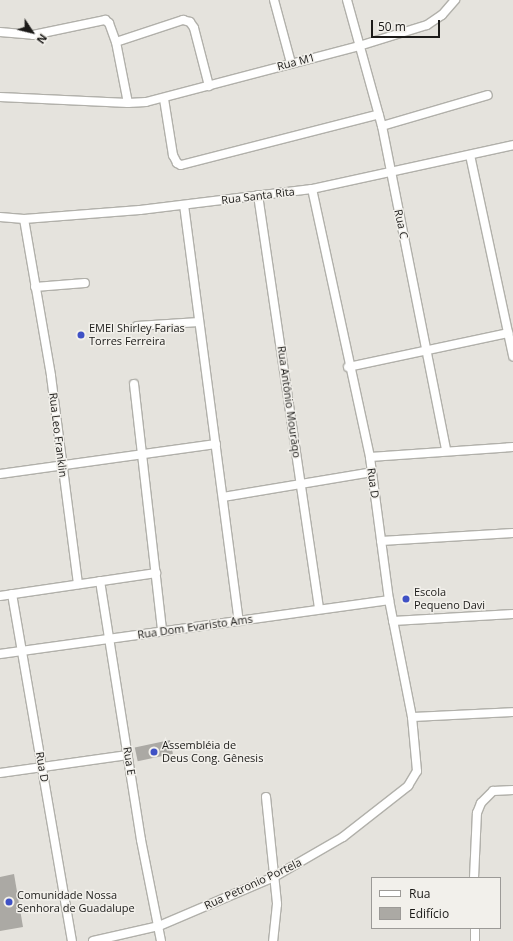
<!DOCTYPE html>
<meta charset="utf-8">
<style>
body{margin:0}
#map{position:relative;width:513px;height:941px;overflow:hidden;background:#e5e3dd;font-family:"Open Sans",sans-serif}
div>[style]{position:absolute}
.building>*{inset:0;background:#aba9a4;transform-origin:0 0}
.roads{filter:drop-shadow(1px 0 #b1b0aa) drop-shadow(-1px 0 #b1b0aa) drop-shadow(0 1px #b1b0aa) drop-shadow(0 -1px #b1b0aa)}
.minor>*{height:8px;margin:-4px;padding:0 4px;transform-origin:4px;border-radius:4px;background:#fff}
.dots>*{width:11px;height:11px;translate:-50% -50%;box-sizing:border-box;border:2px solid #f2f0eb;border-radius:50%}
span{translate:-50% -50%;white-space:nowrap;text-align:center;line-height:1.15;-webkit-text-stroke:3px #f2f0eb;paint-order:stroke}
.street-label{font-size:11px;color:#1b1a18}
.poi-label{font-size:11px;color:#1b1a18}
.left{translate:0 -50%;text-align:left}
.legend{position:absolute;left:371px;top:877px;width:130px;height:52px;box-sizing:border-box;background:#f2f0eb;border:1px solid #9c9a97;margin:0;padding:5px 7px;list-style:none;font-size:12px;color:#1b1a18}
.legend li{display:flex;align-items:center;gap:8px;height:20px}
.legend b{width:20px;border:1px solid #9c9a97}
.north{position:absolute;left:12px;top:12px;width:40px;height:40px;-webkit-text-stroke:3px #f2f0eb;paint-order:stroke;rotate:125deg;font-size:11px;font-weight:700;line-height:16px;text-align:center;color:#1b1a18}
.north::after{content:'';display:block;margin:auto;width:14px;height:18px;background:#1b1a18;clip-path:polygon(50% 0,100% 100%,50% 72%,0 100%)}
.scale{position:absolute;left:371px;top:20px;width:69px;height:18px;box-sizing:border-box;border:2px solid #1b1a18;border-top:0;padding-left:5px;font-size:12px;line-height:14px;white-space:nowrap;color:#1b1a18;-webkit-text-stroke:3px #f2f0eb;paint-order:stroke}
</style>
<div id="map">
<div class="building">
<i style="left:170px;top:740px;width:14px;height:36px;rotate:78deg"></i>
<i style="clip-path:polygon(14px 874px,23px 927px,0 931px,0 877px)"></i>
</div>
<div class="roads">
<div class="minor">
<i style="left:274px;top:0;width:65px;rotate:74.9deg"></i>
<i style="left:347px;top:0;width:131px;rotate:74.5deg"></i>
<i style="left:382px;top:126px;width:330px;rotate:78.8deg"></i>
<i style="left:0;top:32px;width:33px;rotate:5deg"></i>
<i style="left:33px;top:35px;width:74px;rotate:-11.8deg"></i>
<i style="left:105px;top:20px;width:5px;rotate:37deg"></i>
<i style="left:109px;top:23px;width:20px;rotate:70deg"></i>
<i style="left:116px;top:42px;width:62px;rotate:78.9deg"></i>
<i style="left:128px;top:103px;width:18px;rotate:-3deg"></i>
<i style="left:146px;top:102px;width:220px;rotate:-14.7deg"></i>
<i style="left:359px;top:46px;width:71px;rotate:-17.2deg"></i>
<i style="left:427px;top:25px;width:18px;rotate:-34deg"></i>
<i style="left:442px;top:15px;width:20px;rotate:-49deg"></i>
<i style="left:116px;top:42px;width:71px;rotate:-18.2deg"></i>
<i style="left:183px;top:20px;width:7px;rotate:16deg"></i>
<i style="left:190px;top:22px;width:7px;rotate:56deg"></i>
<i style="left:194px;top:28px;width:60px;rotate:75.5deg"></i>
<i style="left:0;top:97px;width:128px;rotate:2.7deg"></i>
<i style="left:164px;top:99px;width:57px;rotate:80.9deg"></i>
<i style="left:173px;top:155px;width:9px;rotate:63deg"></i>
<i style="left:177px;top:163px;width:4px;rotate:27deg"></i>
<i style="left:181px;top:165px;width:204px;rotate:-14.4deg"></i>
<i style="left:382px;top:126px;width:110px;rotate:-16.3deg"></i>
<i style="left:470px;top:155px;width:206px;rotate:77.9deg"></i>
<i style="left:258px;top:195px;width:418px;rotate:81.6deg"></i>
<i style="left:184px;top:205px;width:420px;rotate:82.5deg"></i>
<i style="left:0;top:217px;width:24px;rotate:5deg"></i>
<i style="left:24px;top:219px;width:116px;rotate:-4.4deg"></i>
<i style="left:140px;top:210px;width:173px;rotate:-7deg"></i>
<i style="left:312px;top:189px;width:206px;rotate:-12.3deg"></i>
<i style="left:24px;top:219px;width:159px;rotate:80.2deg"></i>
<i style="left:51px;top:376px;width:210px;rotate:82.6deg"></i>
<i style="left:35px;top:287px;width:50px;rotate:-4.6deg"></i>
<i style="left:137px;top:326px;width:62px;rotate:-3.7deg"></i>
<i style="left:348px;top:367px;width:164px;rotate:-12deg"></i>
<i style="left:134px;top:384px;width:249px;rotate:83.5deg"></i>
<i style="left:370px;top:457px;width:143px;rotate:-4deg"></i>
<i style="left:0;top:474px;width:218px;rotate:-7.9deg"></i>
<i style="left:223px;top:497px;width:151px;rotate:-9.5deg"></i>
<i style="left:381px;top:541px;width:132px;rotate:-3.5deg"></i>
<i style="left:100px;top:581px;width:262px;rotate:81deg"></i>
<i style="left:141px;top:840px;width:103px;rotate:78.8deg"></i>
<i style="left:12px;top:594px;width:352px;rotate:80.2deg"></i>
<i style="left:0;top:596px;width:158px;rotate:-8.4deg"></i>
<i style="left:393px;top:621px;width:120px;rotate:-3.3deg"></i>
<i style="left:0;top:654px;width:393px;rotate:-7.9deg"></i>
<i style="left:412px;top:717px;width:101px;rotate:-2.8deg"></i>
<i style="left:0;top:773px;width:129px;rotate:-8deg"></i>
<i style="left:266px;top:797px;width:108px;rotate:84.1deg"></i>
<i style="left:277px;top:904px;width:37px;rotate:96deg"></i>
<i style="left:474px;top:878px;width:65px;rotate:-87.4deg"></i>
<i style="left:477px;top:813px;width:11px;rotate:-68deg"></i>
<i style="left:481px;top:803px;width:17px;rotate:-45deg"></i>
<i style="left:493px;top:791px;width:20px;rotate:-3deg"></i>
<i style="left:475px;top:928px;width:13px;rotate:90deg"></i>
<i style="left:93px;top:941px;width:68px;rotate:-12.8deg"></i>
<i style="left:159px;top:926px;width:125px;rotate:-23.1deg"></i>
<i style="left:274px;top:877px;width:80px;rotate:-30.1deg"></i>
<i style="left:343px;top:837px;width:83px;rotate:-38.1deg"></i>
<i style="left:408px;top:786px;width:17px;rotate:-59deg"></i>
<i style="left:417px;top:771px;width:54px;rotate:-95.3deg"></i>
<i style="left:412px;top:717px;width:119px;rotate:-101.1deg"></i>
<i style="left:389px;top:600px;width:144px;rotate:-97.6deg"></i>
<i style="left:370px;top:457px;width:274px;rotate:-102.2deg"></i>
</div>
</div>
<div class="dots">
<i style="left:81px;top:335px;background:#3f51c5"></i>
<i style="left:406px;top:599px;background:#3f51c5"></i>
<i style="left:154px;top:752px;background:#3f51c5"></i>
<i style="left:9px;top:902px;background:#3f51c5"></i>
</div>
<div class="street-label">
<span style="left:296px;top:62px;rotate:-15deg">Rua M1</span>
<span style="left:258px;top:196px;rotate:-7deg">Rua Santa Rita</span>
<span style="left:401px;top:224px;rotate:78deg">Rua C</span>
<span style="left:289px;top:402px;rotate:82deg">Rua Antônio Mourãqo</span>
<span style="left:58px;top:435px;rotate:83deg">Rua Leo Franklin</span>
<span style="left:373px;top:483px;rotate:82deg">Rua D</span>
<span style="left:195px;top:627px;rotate:-8deg">Rua Dom Evaristo Ams</span>
<span style="left:129px;top:761px;rotate:81deg">Rua E</span>
<span style="left:42px;top:767px;rotate:80deg">Rua D</span>
<span style="left:253px;top:884px;rotate:-25deg">Rua Petronio Portela</span>
</div>
<div class="poi-label">
<span class="left" style="left:89px;top:335px">EMEI Shirley Farias<br>Torres Ferreira</span>
<span class="left" style="left:414px;top:599px">Escola<br>Pequeno Davi</span>
<span class="left" style="left:162px;top:752px">Assembléia de<br>Deus Cong. Gênesis</span>
<span class="left" style="left:17px;top:902px">Comunidade Nossa<br>Senhora de Guadalupe</span>
</div>
<ul class="legend">
<li><b style="height:5px;background:#fff"></b>Rua</li>
<li><b style="height:11px;background:#aba9a4"></b>Edifício</li>
</ul>
<div class="north">N</div>
<div class="scale">50 m</div>
</div>
